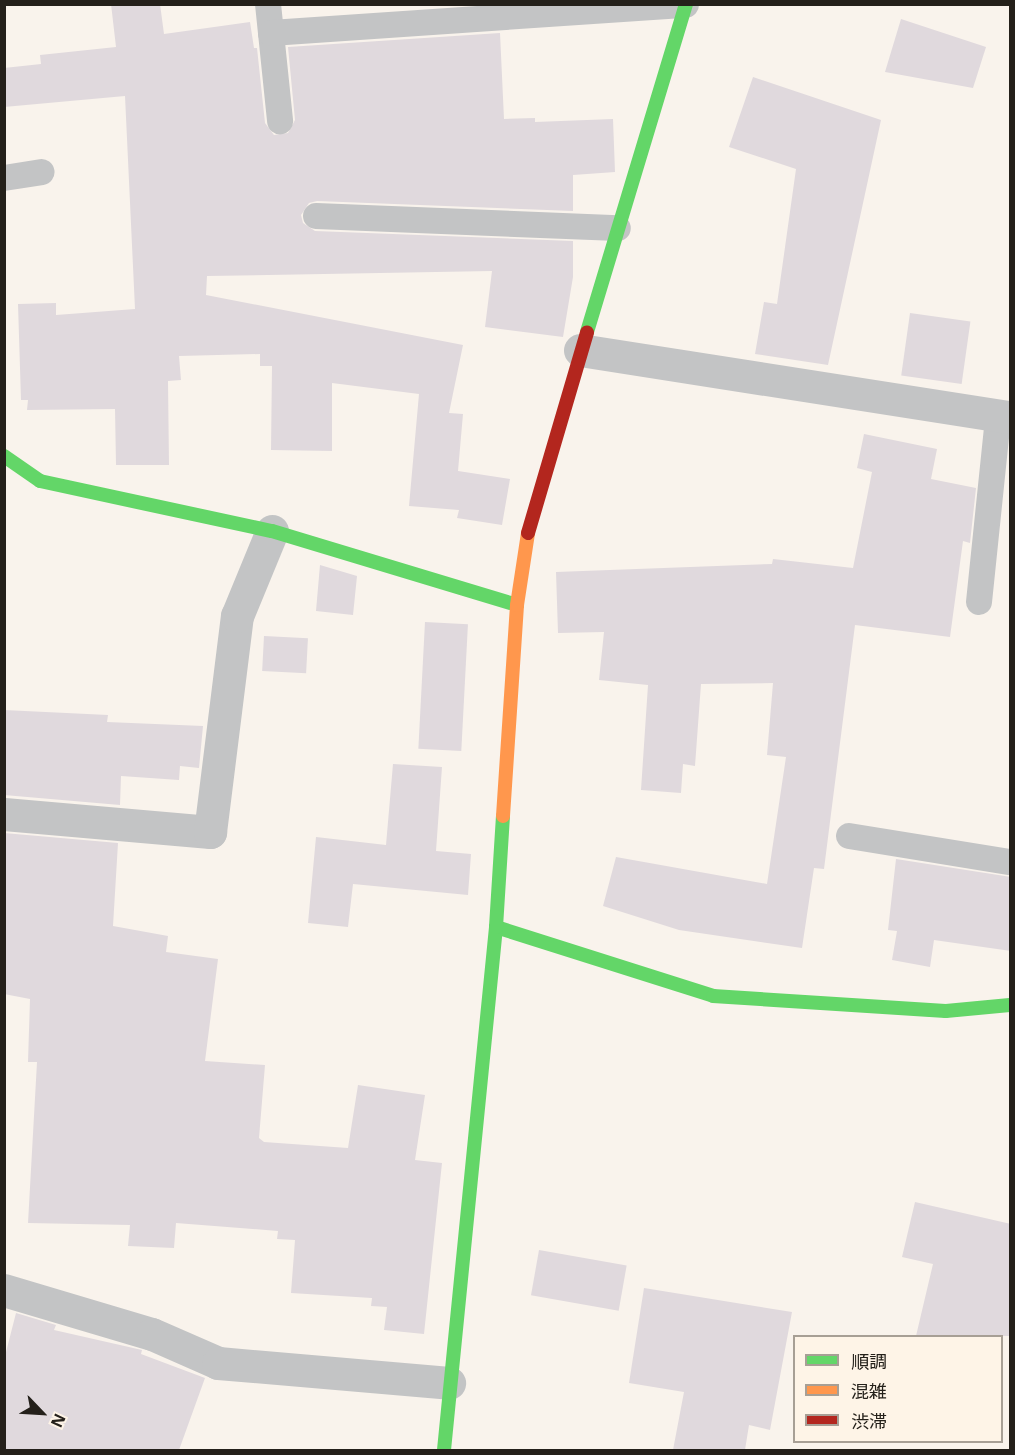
<!DOCTYPE html>
<meta charset="utf-8">
<style>
body{margin:0}
#map{position:relative;width:1015px;height:1455px;overflow:hidden;background:#f9f3ec;font-family:"Open Sans","Noto Sans JP",sans-serif}
div>[style]{position:absolute}
.building>*{inset:0;background:#e0d9dd;transform-origin:0 0}
.lane>*{height:26px;margin:-13px;padding:0 13px;transform-origin:13px;border-radius:13px;background:#c3c4c5}
.street>*{height:33px;margin:-16.5px;padding:0 16.5px;transform-origin:16.5px;border-radius:16.5px;background:#c3c4c5}
.fast>*{height:14px;margin:-7px;padding:0 7px;transform-origin:7px;border-radius:7px;background:#63d668}
.slow>*{height:14px;margin:-7px;padding:0 7px;transform-origin:7px;border-radius:7px;background:#ff974d}
.jam>*{height:14px;margin:-7px;padding:0 7px;transform-origin:7px;border-radius:7px;background:#b3261e}
span{translate:-50% -50%;white-space:nowrap;text-align:center;line-height:1.15;-webkit-text-stroke:4.5px #fef4e7;paint-order:stroke}
.frame{position:absolute;inset:0;border:6px solid #24201a;pointer-events:none}
.legend{position:absolute;left:793px;top:1335px;width:210px;height:108px;box-sizing:border-box;background:#fef4e7;border:2px solid #a79f95;margin:0;padding:8px 10px;list-style:none;font-size:18px;color:#24201a}
.legend li{display:flex;align-items:center;gap:12px;height:30px}
.legend b{width:30px;border:2px solid #a79f95}
.north{position:absolute;left:12px;top:1383px;width:60px;height:60px;-webkit-text-stroke:4px #fef4e7;paint-order:stroke;rotate:115deg;font-size:16px;font-weight:700;line-height:24px;text-align:center;color:#24201a}
.north::after{content:'';display:block;margin:auto;width:21px;height:27px;background:#24201a;clip-path:polygon(50% 0,100% 100%,50% 72%,0 100%)}
</style>
<div id="map">
<div class="building">
<i style="clip-path:polygon(111px 4px,160px 4px,164px 34px,250px 22px,254px 48px,257px 48px,265px 123px,274px 135px,288px 133px,295px 120px,288px 47px,500px 33px,504px 119px,535px 118px,535px 122px,613px 119px,615px 172px,573px 175px,573px 211px,317px 201px,309px 203px,301px 215px,303px 223px,315px 231px,573px 241px,573px 277px,563px 337px,485px 327px,492px 271px,207px 276px,206px 295px,463px 345px,449px 413px,463px 414px,458px 471px,510px 479px,502px 525px,457px 518px,459px 510px,409px 506px,419px 394px,332px 383px,332px 451px,271px 450px,272px 366px,260px 366px,260px 354px,179px 356px,181px 380px,168px 381px,169px 465px,116px 465px,115px 409px,27px 410px,28px 400px,21px 400px,18px 304px,56px 303px,56px 315px,135px 309px,125px 96px,4px 107px,4px 68px,41px 64px,40px 55px,116px 47px)"></i>
<i style="clip-path:polygon(901px 19px,986px 47px,973px 88px,885px 72px)"></i>
<i style="clip-path:polygon(753px 77px,881px 120px,828px 365px,755px 354px,764px 302px,777px 304px,796px 169px,729px 147px)"></i>
<i style="left:910px;top:313px;width:61px;height:63px;rotate:8deg"></i>
<i style="clip-path:polygon(864px 434px,937px 449px,931px 479px,976px 488px,970px 543px,963px 541px,950px 637px,855px 625px,824px 869px,814px 868px,802px 948px,679px 930px,603px 906px,616px 857px,767px 884px,786px 757px,767px 755px,773px 683px,701px 684px,695px 766px,683px 764px,681px 793px,641px 790px,648px 685px,599px 680px,604px 632px,558px 633px,556px 572px,772px 564px,773px 559px,853px 568px,872px 472px,857px 468px)"></i>
<i style="clip-path:polygon(320px 565px,357px 576px,353px 615px,316px 611px)"></i>
<i style="left:425px;top:622px;width:43px;height:127px;rotate:3deg"></i>
<i style="left:264px;top:636px;width:44px;height:35px;rotate:3deg"></i>
<i style="clip-path:polygon(4px 710px,108px 715px,107px 722px,203px 726px,199px 768px,180px 766px,179px 780px,121px 776px,120px 805px,4px 795px)"></i>
<i style="clip-path:polygon(393px 764px,442px 767px,436px 851px,471px 854px,468px 895px,353px 884px,348px 927px,308px 923px,316px 837px,386px 845px)"></i>
<i style="clip-path:polygon(4px 833px,118px 843px,113px 926px,168px 936px,166px 952px,218px 959px,205px 1061px,265px 1065px,259px 1138px,264px 1142px,348px 1148px,358px 1085px,425px 1095px,415px 1160px,442px 1163px,424px 1334px,384px 1330px,387px 1307px,371px 1306px,372px 1298px,291px 1293px,295px 1240px,277px 1239px,278px 1231px,176px 1223px,174px 1248px,128px 1246px,130px 1225px,28px 1223px,37px 1062px,28px 1062px,30px 999px,4px 994px)"></i>
<i style="clip-path:polygon(896px 859px,1011px 877px,1011px 951px,934px 940px,930px 967px,892px 960px,897px 931px,888px 930px)"></i>
<i style="clip-path:polygon(915px 1202px,1011px 1224px,1011px 1336px,916px 1336px,933px 1264px,902px 1257px)"></i>
<i style="left:539px;top:1250px;width:89px;height:46px;rotate:10deg"></i>
<i style="clip-path:polygon(644px 1288px,792px 1312px,770px 1430px,749px 1425px,745px 1450px,673px 1450px,684px 1392px,629px 1383px)"></i>
<i style="clip-path:polygon(16px 1313px,56px 1325px,54px 1330px,142px 1350px,141px 1354px,205px 1378px,179px 1450px,4px 1450px,4px 1360px)"></i>
</div>
<div class="lane">
<i style="left:268px;top:4px;width:118px;rotate:84.1deg"></i>
<i style="left:271px;top:33px;width:416px;rotate:-3.9deg"></i>
<i style="left:4px;top:178px;width:38px;rotate:-9deg"></i>
<i style="left:316px;top:216px;width:302px;rotate:2.3deg"></i>
<i style="left:979px;top:602px;width:186px;rotate:-84.1deg"></i>
<i style="left:849px;top:836px;width:163px;rotate:9.2deg"></i>
</div>
<div class="street">
<i style="left:580px;top:350px;width:435px;rotate:8.9deg"></i>
<i style="left:4px;top:814px;width:207px;rotate:5deg"></i>
<i style="left:210px;top:832px;width:218px;rotate:-82.9deg"></i>
<i style="left:237px;top:616px;width:92px;rotate:-67.6deg"></i>
<i style="left:4px;top:1290px;width:154px;rotate:16.6deg"></i>
<i style="left:152px;top:1334px;width:72px;rotate:23.7deg"></i>
<i style="left:218px;top:1363px;width:232px;rotate:4.9deg"></i>
</div>
<div class="fast">
<i style="left:587px;top:332px;width:343px;rotate:-73.2deg"></i>
<i style="left:4px;top:456px;width:44px;rotate:34.8deg"></i>
<i style="left:40px;top:481px;width:237px;rotate:12.2deg"></i>
<i style="left:272px;top:531px;width:256px;rotate:16.8deg"></i>
<i style="left:496px;top:927px;width:228px;rotate:17.6deg"></i>
<i style="left:713px;top:996px;width:233px;rotate:3.7deg"></i>
<i style="left:946px;top:1011px;width:64px;rotate:-5.4deg"></i>
<i style="left:444px;top:1450px;width:526px;rotate:-84.32deg"></i>
<i style="left:496px;top:927px;width:111px;rotate:-86.4deg"></i>
</div>
<div class="slow">
<i style="left:503px;top:816px;width:211px;rotate:-86.2deg"></i>
<i style="left:517px;top:605px;width:73px;rotate:-81.3deg"></i>
</div>
<div class="jam">
<i style="left:528px;top:533px;width:209px;rotate:-73.6deg"></i>
</div>
<div class="frame"></div>
<ul class="legend">
<li><b style="height:8px;background:#63d668"></b>順調</li>
<li><b style="height:8px;background:#ff974d"></b>混雑</li>
<li><b style="height:8px;background:#b3261e"></b>渋滞</li>
</ul>
<div class="north">N</div>
</div>
